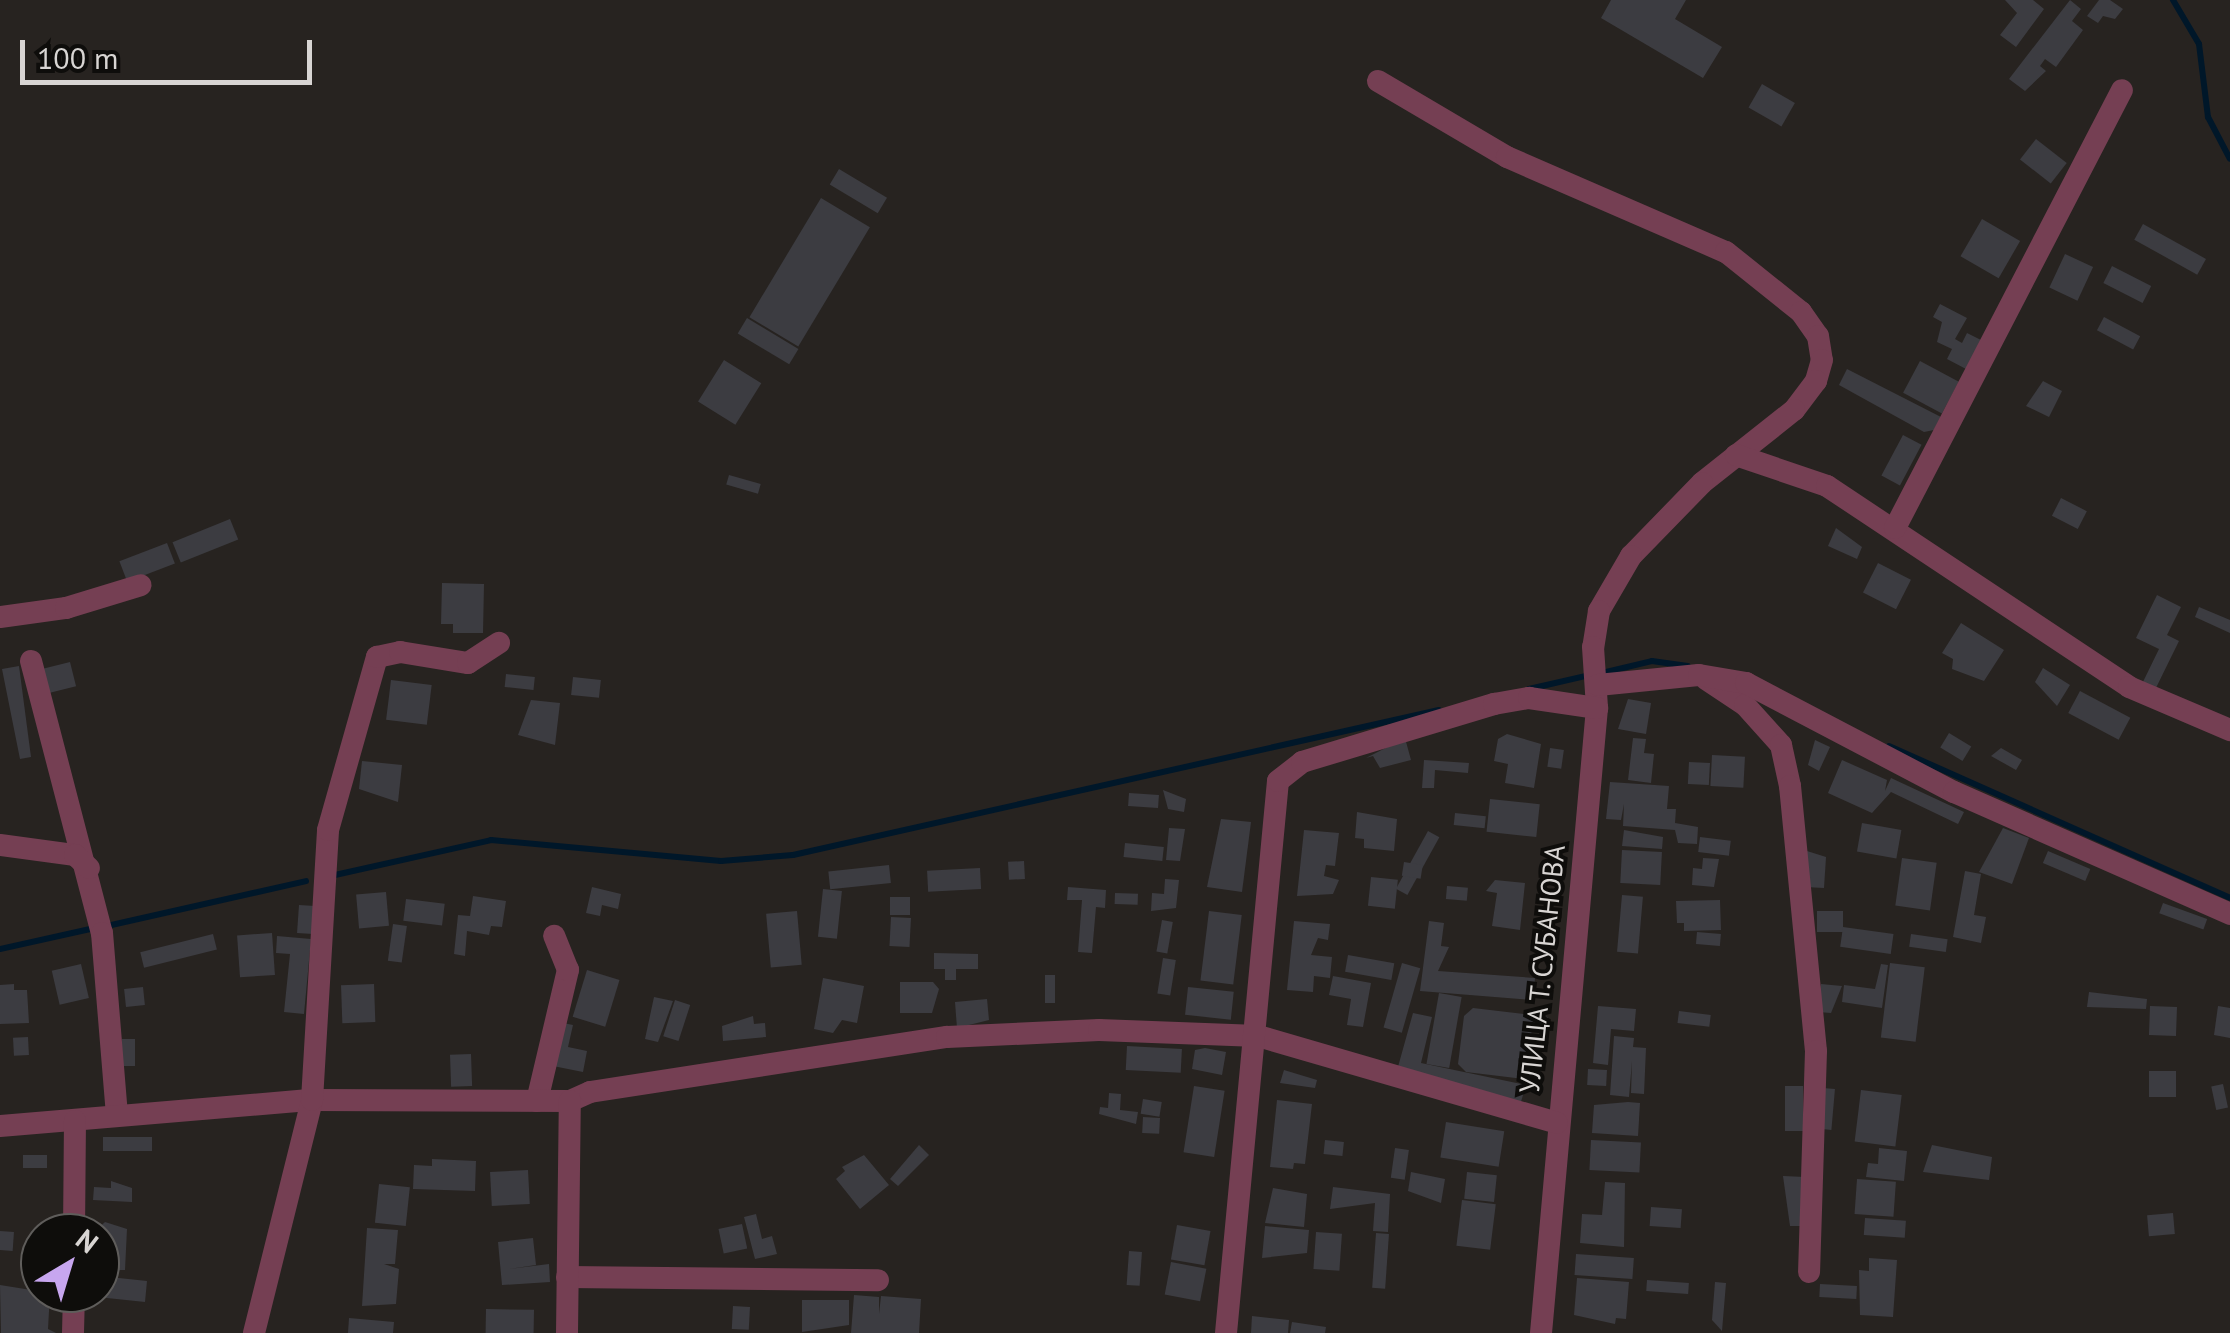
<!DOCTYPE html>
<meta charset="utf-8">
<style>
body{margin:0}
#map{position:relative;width:2230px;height:1333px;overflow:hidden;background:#272320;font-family:"PT Sans",sans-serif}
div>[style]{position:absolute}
.stream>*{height:6px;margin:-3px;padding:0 3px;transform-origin:3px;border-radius:3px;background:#001729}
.building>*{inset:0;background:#3c3c41;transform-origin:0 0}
.street>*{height:22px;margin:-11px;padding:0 11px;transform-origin:11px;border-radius:11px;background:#753f53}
span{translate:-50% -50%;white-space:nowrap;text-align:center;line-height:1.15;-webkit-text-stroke:8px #0e0d0b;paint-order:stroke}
.street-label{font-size:28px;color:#d8d5d3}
.north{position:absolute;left:20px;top:1213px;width:100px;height:100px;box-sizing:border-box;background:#0e0d0b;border:2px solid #5f5d5b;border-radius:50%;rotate:38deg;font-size:28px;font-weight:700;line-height:40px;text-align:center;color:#d8d5d3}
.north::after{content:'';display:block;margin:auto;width:35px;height:45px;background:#c7a6ef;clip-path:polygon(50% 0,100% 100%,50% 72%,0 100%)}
.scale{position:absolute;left:20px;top:40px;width:292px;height:45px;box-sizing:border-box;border:5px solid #d8d5d3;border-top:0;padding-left:12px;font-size:30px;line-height:35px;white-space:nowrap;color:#d8d5d3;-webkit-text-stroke:8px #0e0d0b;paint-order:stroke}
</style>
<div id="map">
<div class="stream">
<i style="left:2173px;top:0;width:51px;rotate:59.4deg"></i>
<i style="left:2199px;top:44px;width:74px;rotate:83deg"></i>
<i style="left:2208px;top:117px;width:47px;rotate:62.4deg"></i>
<i style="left:1602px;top:673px;width:51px;rotate:-13.5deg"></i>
<i style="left:1652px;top:661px;width:36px;rotate:8deg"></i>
<i style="left:1529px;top:689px;width:63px;rotate:-12.9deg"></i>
<i style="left:1889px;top:746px;width:373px;rotate:24deg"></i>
<i style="left:335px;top:875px;width:160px;rotate:-12.6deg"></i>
<i style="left:491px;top:840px;width:231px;rotate:5.2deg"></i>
<i style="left:721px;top:861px;width:72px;rotate:-4.8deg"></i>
<i style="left:793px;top:855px;width:662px;rotate:-12.65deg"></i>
<i style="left:107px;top:926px;width:204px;rotate:-12.7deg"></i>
<i style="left:0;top:949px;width:97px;rotate:-12.5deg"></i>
</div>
<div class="building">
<i style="clip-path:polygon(1611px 0,1686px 0,1675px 19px,1722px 47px,1703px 78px,1601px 18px)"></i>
<i style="clip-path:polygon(2005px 0,2033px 0,2044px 9px,2016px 47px,2000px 35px,2017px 13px)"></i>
<i style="clip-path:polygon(2070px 0,2081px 9px,2072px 21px,2083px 30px,2056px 67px,2045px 59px,2040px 66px,2046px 71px,2025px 91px,2009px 79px)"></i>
<i style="clip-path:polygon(2099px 0,2110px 0,2123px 9px,2115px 19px,2103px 16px,2098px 23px,2087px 16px)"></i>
<i style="left:1762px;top:84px;width:38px;height:27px;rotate:30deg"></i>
<i style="left:2036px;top:139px;width:39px;height:26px;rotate:38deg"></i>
<i style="left:839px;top:169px;width:56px;height:18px;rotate:31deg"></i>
<i style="left:821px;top:198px;width:57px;height:139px;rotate:31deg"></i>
<i style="left:1982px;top:219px;width:44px;height:43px;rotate:30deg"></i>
<i style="left:2143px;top:224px;width:72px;height:18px;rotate:29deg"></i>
<i style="left:2065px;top:254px;width:31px;height:37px;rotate:25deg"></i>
<i style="left:2112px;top:266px;width:44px;height:19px;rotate:27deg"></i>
<i style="clip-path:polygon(1940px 304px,1967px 318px,1955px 339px,1962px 343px,1967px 333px,1981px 340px,1966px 369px,1947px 359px,1952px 349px,1937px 342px,1942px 322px,1933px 317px)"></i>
<i style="left:2104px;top:317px;width:41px;height:15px;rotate:28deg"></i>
<i style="left:747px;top:318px;width:60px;height:18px;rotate:31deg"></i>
<i style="left:724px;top:360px;width:44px;height:49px;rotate:32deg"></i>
<i style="left:1920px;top:361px;width:44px;height:36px;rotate:28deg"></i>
<i style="clip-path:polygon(1847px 369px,1941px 417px,1934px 430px,1924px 432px,1839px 385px)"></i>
<i style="clip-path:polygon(2043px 381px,2062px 391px,2049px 417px,2026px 406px)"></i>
<i style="left:1903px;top:435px;width:21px;height:46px;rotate:28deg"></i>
<i style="left:729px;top:475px;width:33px;height:10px;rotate:16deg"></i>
<i style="left:2061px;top:498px;width:29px;height:20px;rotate:27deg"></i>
<i style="left:230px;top:519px;width:22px;height:62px;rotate:68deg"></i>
<i style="clip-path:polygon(1836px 528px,1862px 547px,1857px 559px,1828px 546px)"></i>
<i style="left:167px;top:543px;width:22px;height:51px;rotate:69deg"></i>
<i style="left:1878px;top:563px;width:37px;height:33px;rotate:27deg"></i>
<i style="clip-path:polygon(442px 583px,484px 584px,483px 633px,453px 633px,453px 624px,441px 624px)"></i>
<i style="clip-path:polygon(2157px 595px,2181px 607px,2167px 635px,2179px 641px,2153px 694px,2140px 688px,2159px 649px,2136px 638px)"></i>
<i style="clip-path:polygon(2199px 607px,2230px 620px,2230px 633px,2195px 617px)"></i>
<i style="clip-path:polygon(1961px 623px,2004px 650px,1984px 681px,1952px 669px,1953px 659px,1942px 653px)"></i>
<i style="left:70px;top:662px;width:25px;height:31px;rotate:76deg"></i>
<i style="clip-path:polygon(19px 666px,31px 757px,20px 759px,2px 669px)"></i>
<i style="clip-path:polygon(2043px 668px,2070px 685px,2057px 706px,2035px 682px)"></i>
<i style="left:506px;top:674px;width:29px;height:13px;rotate:6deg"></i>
<i style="left:573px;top:677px;width:28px;height:18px;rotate:6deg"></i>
<i style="left:391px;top:680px;width:41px;height:40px;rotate:7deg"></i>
<i style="left:2080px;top:691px;width:57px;height:25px;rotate:28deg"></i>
<i style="clip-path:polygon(1628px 699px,1651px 703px,1646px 734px,1618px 729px)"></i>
<i style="clip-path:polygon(531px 700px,560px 703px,555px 745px,518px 735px)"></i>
<i style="left:1949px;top:733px;width:26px;height:17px;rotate:31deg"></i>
<i style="clip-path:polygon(1507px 734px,1541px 744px,1534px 788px,1505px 783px,1508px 764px,1494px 761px,1498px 739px)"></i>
<i style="clip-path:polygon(1405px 738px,1411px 760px,1380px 768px,1373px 756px,1366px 758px)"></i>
<i style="clip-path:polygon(1633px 738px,1646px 739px,1644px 753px,1654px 754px,1651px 783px,1628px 780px)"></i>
<i style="clip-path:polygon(1815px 740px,1830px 747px,1819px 771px,1808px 765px)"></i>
<i style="left:1550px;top:748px;width:14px;height:19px;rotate:8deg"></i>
<i style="clip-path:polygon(2001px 748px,2022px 760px,2016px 770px,1991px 756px)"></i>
<i style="left:1712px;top:755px;width:33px;height:31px;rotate:3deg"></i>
<i style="clip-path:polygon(1424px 760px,1469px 763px,1468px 773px,1435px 770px,1434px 788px,1422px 788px)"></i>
<i style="clip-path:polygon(1842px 760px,1887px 780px,1885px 791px,1891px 778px,1964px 812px,1958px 824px,1891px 792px,1872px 813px,1828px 793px)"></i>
<i style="clip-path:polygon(362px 761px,402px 765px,398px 802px,359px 789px)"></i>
<i style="left:1689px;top:762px;width:21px;height:22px;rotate:3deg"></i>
<i style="clip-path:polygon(1610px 782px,1669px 786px,1667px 809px,1676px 809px,1675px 823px,1698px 827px,1697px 844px,1678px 843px,1675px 830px,1623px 826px,1624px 804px,1621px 820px,1606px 819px)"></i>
<i style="clip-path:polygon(1163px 790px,1186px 799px,1184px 812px,1168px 809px)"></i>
<i style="left:1129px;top:793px;width:30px;height:13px;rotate:4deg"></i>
<i style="left:1490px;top:799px;width:50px;height:33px;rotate:6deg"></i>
<i style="clip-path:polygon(1357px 812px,1397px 819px,1394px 851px,1364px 848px,1364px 839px,1355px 838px)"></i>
<i style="left:1455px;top:813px;width:31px;height:12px;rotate:6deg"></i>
<i style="clip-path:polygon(1221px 819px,1251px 822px,1242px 892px,1207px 887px)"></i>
<i style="left:1862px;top:823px;width:40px;height:29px;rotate:10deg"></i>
<i style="clip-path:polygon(1169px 828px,1185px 829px,1180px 861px,1166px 860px)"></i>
<i style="clip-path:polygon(2003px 828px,2029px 838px,2012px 884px,1979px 872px)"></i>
<i style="clip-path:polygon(1304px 830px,1339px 833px,1335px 866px,1326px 865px,1324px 876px,1339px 880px,1333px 894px,1297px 896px)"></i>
<i style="clip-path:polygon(1624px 830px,1663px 837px,1662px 849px,1622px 846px)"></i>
<i style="left:1428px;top:831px;width:13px;height:66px;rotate:29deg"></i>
<i style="left:1700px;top:837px;width:31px;height:15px;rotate:7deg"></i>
<i style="left:1125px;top:843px;width:39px;height:14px;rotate:6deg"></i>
<i style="left:1622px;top:850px;width:40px;height:33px;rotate:3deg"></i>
<i style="clip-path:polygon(1807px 851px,1826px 857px,1824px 888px,1805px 887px)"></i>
<i style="left:2048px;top:851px;width:46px;height:13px;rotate:23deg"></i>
<i style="clip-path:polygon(1703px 858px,1719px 859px,1714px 887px,1692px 885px,1693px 868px,1702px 869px)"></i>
<i style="left:1902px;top:858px;width:35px;height:48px;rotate:8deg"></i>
<i style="left:1024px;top:861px;width:18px;height:16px;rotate:87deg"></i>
<i style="left:1404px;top:862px;width:19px;height:14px;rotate:9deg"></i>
<i style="left:889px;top:865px;width:18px;height:61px;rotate:84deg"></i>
<i style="left:980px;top:868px;width:21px;height:53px;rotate:87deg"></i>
<i style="clip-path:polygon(1965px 871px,1981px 874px,1974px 915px,1986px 917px,1981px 943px,1953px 937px)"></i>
<i style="left:1371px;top:877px;width:27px;height:29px;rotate:6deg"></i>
<i style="clip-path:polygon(1165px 879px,1179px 880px,1176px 908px,1151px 911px,1152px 893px,1164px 894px)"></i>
<i style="clip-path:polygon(1495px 880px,1525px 883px,1520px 930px,1492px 926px,1497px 893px,1486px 891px)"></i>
<i style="left:1447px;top:886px;width:21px;height:13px;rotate:5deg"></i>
<i style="clip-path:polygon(592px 887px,621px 894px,618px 909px,602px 905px,600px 916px,586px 913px)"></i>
<i style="clip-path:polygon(1068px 887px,1106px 890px,1105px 908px,1096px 907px,1092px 953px,1078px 952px,1082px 900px,1067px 900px)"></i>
<i style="left:823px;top:889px;width:19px;height:48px;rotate:6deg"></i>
<i style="left:386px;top:892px;width:34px;height:30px;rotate:85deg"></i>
<i style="left:1115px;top:893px;width:23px;height:11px;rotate:2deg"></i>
<i style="left:1622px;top:895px;width:21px;height:57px;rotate:5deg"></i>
<i style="clip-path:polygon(473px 896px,506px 901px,502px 927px,491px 926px,489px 935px,467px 931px,465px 956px,454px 954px,458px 915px,470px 916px)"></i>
<i style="left:890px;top:897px;width:20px;height:18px"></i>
<i style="left:406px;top:899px;width:39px;height:22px;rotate:7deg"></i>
<i style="clip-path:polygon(1720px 900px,1721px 930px,1684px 931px,1684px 923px,1677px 923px,1676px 901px)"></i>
<i style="left:2163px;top:903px;width:47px;height:11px;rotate:20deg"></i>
<i style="left:299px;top:905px;width:16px;height:28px;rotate:4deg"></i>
<i style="left:797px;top:911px;width:54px;height:31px;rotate:85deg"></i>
<i style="left:1209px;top:911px;width:33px;height:70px;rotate:7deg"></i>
<i style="left:1817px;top:911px;width:26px;height:21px"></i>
<i style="left:891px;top:917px;width:20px;height:29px;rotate:3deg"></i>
<i style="left:1162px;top:920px;width:11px;height:32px;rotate:10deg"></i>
<i style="clip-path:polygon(1294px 921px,1330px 924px,1328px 940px,1318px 938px,1311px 955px,1332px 957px,1330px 978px,1314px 976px,1313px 992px,1287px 990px)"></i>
<i style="clip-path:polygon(1429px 921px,1444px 923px,1441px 946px,1449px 947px,1438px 971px,1535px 978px,1533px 1000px,1420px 991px)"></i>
<i style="left:393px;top:924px;width:14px;height:37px;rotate:8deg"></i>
<i style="left:1843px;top:927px;width:51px;height:20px;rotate:8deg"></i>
<i style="left:1697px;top:932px;width:24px;height:12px;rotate:5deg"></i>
<i style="left:272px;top:933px;width:42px;height:35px;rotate:86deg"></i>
<i style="left:213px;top:934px;width:16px;height:75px;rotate:76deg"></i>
<i style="left:1911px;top:934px;width:37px;height:13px;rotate:8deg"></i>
<i style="clip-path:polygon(277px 936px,311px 939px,304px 1014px,284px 1012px,290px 954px,276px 953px)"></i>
<i style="clip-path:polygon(934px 953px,978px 954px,978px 969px,956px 969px,956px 980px,945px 980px,945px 969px,934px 969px)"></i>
<i style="left:1348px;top:955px;width:47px;height:17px;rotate:10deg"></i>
<i style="left:1163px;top:958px;width:13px;height:36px;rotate:9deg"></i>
<i style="left:1402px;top:963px;width:19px;height:67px;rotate:16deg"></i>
<i style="left:1890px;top:963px;width:35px;height:75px;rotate:7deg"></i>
<i style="left:81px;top:964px;width:35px;height:30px;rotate:77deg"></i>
<i style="clip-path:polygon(1881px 964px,1888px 965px,1882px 1008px,1842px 1002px,1844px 985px,1875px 989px)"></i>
<i style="left:587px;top:970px;width:34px;height:49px;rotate:17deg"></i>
<i style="left:1045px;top:975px;width:10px;height:28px"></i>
<i style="clip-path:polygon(1333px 976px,1371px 983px,1363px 1027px,1347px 1025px,1351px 999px,1329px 995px)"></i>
<i style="clip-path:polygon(823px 978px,864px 986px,857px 1023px,842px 1020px,833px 1033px,814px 1029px)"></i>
<i style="clip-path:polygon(900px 982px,933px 982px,939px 989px,932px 1013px,900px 1013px)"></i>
<i style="clip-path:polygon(14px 984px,14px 990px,27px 990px,29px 1023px,0 1024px,0 985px)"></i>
<i style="left:374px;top:984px;width:38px;height:33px;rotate:88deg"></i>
<i style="clip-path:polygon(1821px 984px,1842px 986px,1831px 1013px,1818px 1012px)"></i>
<i style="left:143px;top:987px;width:18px;height:19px;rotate:84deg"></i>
<i style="left:1188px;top:987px;width:46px;height:28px;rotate:6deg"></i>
<i style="clip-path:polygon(2089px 992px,2147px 999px,2146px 1009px,2087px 1007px)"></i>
<i style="left:1439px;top:993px;width:23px;height:72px;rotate:10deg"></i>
<i style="clip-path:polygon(654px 997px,673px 1001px,658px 1042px,645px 1039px)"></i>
<i style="clip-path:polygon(987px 999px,989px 1020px,957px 1028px,955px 1002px)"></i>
<i style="left:675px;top:1000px;width:16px;height:38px;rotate:18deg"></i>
<i style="clip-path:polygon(1598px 1006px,1636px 1009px,1634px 1031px,1611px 1029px,1608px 1065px,1593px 1063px)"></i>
<i style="left:2150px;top:1006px;width:27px;height:29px;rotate:2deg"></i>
<i style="clip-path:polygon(2218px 1006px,2230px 1008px,2230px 1038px,2214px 1035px)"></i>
<i style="clip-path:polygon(1473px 1008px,1548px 1017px,1546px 1030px,1532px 1028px,1527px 1069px,1541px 1071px,1540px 1081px,1466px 1072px,1458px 1064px,1464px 1016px)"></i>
<i style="left:1679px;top:1011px;width:32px;height:12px;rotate:7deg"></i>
<i style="clip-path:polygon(1413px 1013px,1432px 1017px,1421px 1063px,1526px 1085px,1520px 1105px,1396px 1074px)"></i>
<i style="clip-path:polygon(753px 1016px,754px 1024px,765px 1023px,766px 1037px,723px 1041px,722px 1026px)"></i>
<i style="clip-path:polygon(563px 1023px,573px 1025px,568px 1047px,587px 1051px,583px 1072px,553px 1066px)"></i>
<i style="clip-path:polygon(1614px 1036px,1634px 1038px,1633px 1047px,1646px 1048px,1644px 1094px,1631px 1093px,1632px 1061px,1629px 1097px,1610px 1095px)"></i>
<i style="left:28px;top:1037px;width:18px;height:15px;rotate:87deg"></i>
<i style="left:122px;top:1039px;width:13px;height:27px"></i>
<i style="left:1127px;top:1046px;width:55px;height:24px;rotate:3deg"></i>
<i style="clip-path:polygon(1205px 1048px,1226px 1052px,1222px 1075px,1192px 1069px,1195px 1050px)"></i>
<i style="left:471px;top:1054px;width:32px;height:21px;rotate:88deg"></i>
<i style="left:1588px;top:1069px;width:19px;height:16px;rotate:3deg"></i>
<i style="clip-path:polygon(1284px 1070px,1317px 1080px,1315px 1088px,1280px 1083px)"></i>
<i style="left:2149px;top:1071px;width:27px;height:26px"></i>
<i style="left:2223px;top:1084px;width:24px;height:12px;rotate:78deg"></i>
<i style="left:1194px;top:1086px;width:31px;height:67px;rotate:9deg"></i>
<i style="left:1785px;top:1086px;width:18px;height:45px"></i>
<i style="left:1823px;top:1088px;width:12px;height:41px;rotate:5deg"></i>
<i style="left:1861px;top:1090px;width:41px;height:52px;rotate:7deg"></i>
<i style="clip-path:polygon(1109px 1093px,1121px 1094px,1120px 1110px,1138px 1112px,1136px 1124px,1099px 1114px,1100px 1107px,1108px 1108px)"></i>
<i style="left:1143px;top:1099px;width:19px;height:15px;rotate:9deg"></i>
<i style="clip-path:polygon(1277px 1100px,1312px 1104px,1305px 1164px,1294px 1163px,1293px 1169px,1270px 1167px)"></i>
<i style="clip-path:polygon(1628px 1102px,1640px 1103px,1638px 1136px,1592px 1133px,1594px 1105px)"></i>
<i style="left:1143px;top:1117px;width:17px;height:16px;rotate:3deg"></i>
<i style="left:1446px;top:1122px;width:59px;height:36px;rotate:9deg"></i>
<i style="left:152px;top:1137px;width:14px;height:49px;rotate:90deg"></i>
<i style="left:1325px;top:1140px;width:19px;height:14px;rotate:6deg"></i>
<i style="left:1591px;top:1140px;width:50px;height:30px;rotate:3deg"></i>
<i style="clip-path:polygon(919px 1145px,929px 1155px,898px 1186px,890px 1179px)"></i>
<i style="clip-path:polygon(1932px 1145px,1992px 1157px,1989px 1180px,1923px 1172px)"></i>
<i style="left:1395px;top:1148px;width:14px;height:30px;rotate:8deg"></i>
<i style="clip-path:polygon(1879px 1148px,1907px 1151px,1904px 1181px,1866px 1177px,1868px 1163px,1878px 1164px)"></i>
<i style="left:23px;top:1155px;width:24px;height:13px"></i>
<i style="clip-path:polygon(864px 1155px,889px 1185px,860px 1209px,836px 1179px,845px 1171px,842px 1167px)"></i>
<i style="clip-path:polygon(432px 1159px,476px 1161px,475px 1191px,413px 1189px,414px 1165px,432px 1166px)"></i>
<i style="left:528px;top:1170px;width:34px;height:38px;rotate:87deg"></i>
<i style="clip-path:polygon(1411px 1172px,1445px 1179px,1441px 1203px,1408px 1191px)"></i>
<i style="left:1467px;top:1172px;width:30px;height:27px;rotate:6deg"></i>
<i style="clip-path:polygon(1783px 1176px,1805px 1177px,1804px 1226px,1790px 1226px)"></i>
<i style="left:1857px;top:1179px;width:39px;height:35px;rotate:4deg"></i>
<i style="clip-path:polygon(111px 1181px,132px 1188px,132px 1202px,93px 1200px,94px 1187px,111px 1188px)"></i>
<i style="clip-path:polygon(1605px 1182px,1625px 1183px,1624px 1247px,1580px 1243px,1582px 1214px,1602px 1215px)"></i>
<i style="left:379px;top:1184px;width:31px;height:39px;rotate:6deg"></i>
<i style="clip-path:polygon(1333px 1187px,1390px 1194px,1388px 1232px,1373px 1231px,1375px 1203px,1330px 1209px)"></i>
<i style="clip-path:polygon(1273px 1188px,1307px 1194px,1304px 1227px,1265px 1223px)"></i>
<i style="left:1462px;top:1200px;width:34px;height:46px;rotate:7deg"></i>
<i style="left:1651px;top:1207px;width:31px;height:19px;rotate:4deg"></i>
<i style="left:2173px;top:1213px;width:21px;height:26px;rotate:85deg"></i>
<i style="clip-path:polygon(756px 1214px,762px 1239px,772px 1236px,777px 1254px,755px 1259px,744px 1217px)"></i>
<i style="left:1865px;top:1218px;width:41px;height:17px;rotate:4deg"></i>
<i style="clip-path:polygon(105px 1222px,127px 1229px,125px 1270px,100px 1270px,100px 1244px,116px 1244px,100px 1242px,100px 1233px,93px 1233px)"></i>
<i style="left:742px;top:1224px;width:25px;height:24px;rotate:78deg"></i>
<i style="left:1177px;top:1225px;width:34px;height:35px;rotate:10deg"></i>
<i style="clip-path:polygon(1265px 1226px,1309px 1230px,1307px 1253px,1262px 1258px)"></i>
<i style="clip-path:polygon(367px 1228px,398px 1230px,395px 1264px,384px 1264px,399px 1269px,396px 1304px,362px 1306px)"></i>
<i style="left:0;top:1231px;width:14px;height:19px;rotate:4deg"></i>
<i style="left:1316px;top:1232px;width:26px;height:37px;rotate:4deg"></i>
<i style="left:1376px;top:1233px;width:13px;height:55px;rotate:4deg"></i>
<i style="clip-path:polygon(533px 1238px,536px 1265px,509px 1269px,549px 1264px,550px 1282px,502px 1285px,498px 1242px)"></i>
<i style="left:1129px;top:1251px;width:13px;height:34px;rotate:4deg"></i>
<i style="left:1576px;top:1254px;width:58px;height:21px;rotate:4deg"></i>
<i style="clip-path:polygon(1869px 1258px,1897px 1260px,1893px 1317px,1860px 1315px,1859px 1270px,1869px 1271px)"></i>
<i style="left:1171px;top:1262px;width:36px;height:33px;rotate:11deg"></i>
<i style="clip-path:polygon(100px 1276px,147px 1281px,145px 1302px,88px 1296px,100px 1293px)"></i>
<i style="clip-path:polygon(1577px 1278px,1629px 1282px,1626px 1319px,1616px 1318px,1615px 1324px,1574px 1315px)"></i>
<i style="left:1647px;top:1280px;width:42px;height:11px;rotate:4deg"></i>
<i style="clip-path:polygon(1715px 1282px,1726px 1283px,1722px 1331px,1712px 1320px)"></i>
<i style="left:1820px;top:1284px;width:37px;height:13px;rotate:3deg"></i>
<i style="clip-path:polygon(0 1285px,50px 1293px,48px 1329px,56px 1333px,1px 1333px)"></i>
<i style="clip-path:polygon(854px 1295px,879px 1297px,879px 1314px,881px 1296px,921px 1299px,919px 1333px,851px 1333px)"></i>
<i style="clip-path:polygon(802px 1300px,849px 1300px,849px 1325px,802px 1332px)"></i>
<i style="left:733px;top:1306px;width:17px;height:23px;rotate:3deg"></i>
<i style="left:486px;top:1309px;width:48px;height:24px;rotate:1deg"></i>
<i style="clip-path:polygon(1252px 1316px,1289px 1320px,1288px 1333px,1251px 1333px)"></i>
<i style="clip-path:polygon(349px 1318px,394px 1322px,393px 1333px,348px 1333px)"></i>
<i style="clip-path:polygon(1292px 1322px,1326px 1327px,1325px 1333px,1290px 1333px)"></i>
</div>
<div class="street">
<i style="left:1378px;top:81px;width:150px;rotate:30.5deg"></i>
<i style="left:1507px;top:157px;width:239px;rotate:23.5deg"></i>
<i style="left:1726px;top:252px;width:96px;rotate:38.7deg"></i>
<i style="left:1801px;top:312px;width:29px;rotate:55deg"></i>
<i style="left:1818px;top:336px;width:24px;rotate:81deg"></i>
<i style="left:1822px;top:360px;width:22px;rotate:106deg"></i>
<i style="left:1816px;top:381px;width:36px;rotate:127deg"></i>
<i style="left:1794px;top:410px;width:117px;rotate:141.6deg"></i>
<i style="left:1702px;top:483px;width:102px;rotate:134.2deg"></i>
<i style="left:1631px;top:556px;width:64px;rotate:120.2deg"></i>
<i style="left:1599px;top:611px;width:36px;rotate:99deg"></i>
<i style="left:1593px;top:647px;width:61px;rotate:86.2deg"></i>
<i style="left:1597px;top:708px;width:628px;rotate:95.12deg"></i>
<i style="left:1736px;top:455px;width:96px;rotate:18.8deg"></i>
<i style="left:1827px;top:486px;width:363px;rotate:33.6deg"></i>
<i style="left:2129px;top:687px;width:110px;rotate:23.1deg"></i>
<i style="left:1895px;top:528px;width:493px;rotate:-62.6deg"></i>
<i style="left:0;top:617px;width:67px;rotate:-7.8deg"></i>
<i style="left:66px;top:608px;width:78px;rotate:-17deg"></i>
<i style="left:31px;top:661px;width:281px;rotate:75.4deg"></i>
<i style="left:102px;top:933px;width:182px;rotate:85.3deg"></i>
<i style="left:1706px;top:679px;width:47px;rotate:33.7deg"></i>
<i style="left:1745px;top:705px;width:54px;rotate:48deg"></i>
<i style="left:1781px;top:745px;width:42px;rotate:77.6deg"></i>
<i style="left:1790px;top:786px;width:266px;rotate:84.4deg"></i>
<i style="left:1816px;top:1051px;width:221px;rotate:91.8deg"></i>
<i style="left:1598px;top:685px;width:101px;rotate:-5.7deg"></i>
<i style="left:1699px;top:675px;width:48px;rotate:9.7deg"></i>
<i style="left:1746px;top:683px;width:235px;rotate:27.7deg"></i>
<i style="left:1954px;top:792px;width:302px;rotate:23.8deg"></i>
<i style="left:0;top:845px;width:76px;rotate:7.6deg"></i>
<i style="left:75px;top:855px;width:19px;rotate:43deg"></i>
<i style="left:537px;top:1101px;width:135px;rotate:-76.7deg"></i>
<i style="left:568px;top:970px;width:37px;rotate:-112deg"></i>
<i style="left:0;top:1126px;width:313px;rotate:-4.8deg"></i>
<i style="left:312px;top:1100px;width:258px;rotate:0.2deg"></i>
<i style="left:570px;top:1101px;width:22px;rotate:-24deg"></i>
<i style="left:590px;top:1092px;width:361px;rotate:-8.8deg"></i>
<i style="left:947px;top:1037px;width:152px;rotate:-2.6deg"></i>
<i style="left:1099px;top:1030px;width:159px;rotate:2.2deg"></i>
<i style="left:1258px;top:1036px;width:311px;rotate:16.2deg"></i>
<i style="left:74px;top:1233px;width:112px;rotate:-89.5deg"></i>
<i style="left:567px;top:1277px;width:311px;rotate:0.6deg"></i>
<i style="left:73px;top:1333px;width:40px;rotate:-88.6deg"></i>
<i style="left:254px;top:1333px;width:240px;rotate:-76deg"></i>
<i style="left:312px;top:1100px;width:270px;rotate:-86.6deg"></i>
<i style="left:328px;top:830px;width:180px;rotate:-74.2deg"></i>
<i style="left:377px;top:657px;width:24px;rotate:-12deg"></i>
<i style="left:400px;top:652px;width:69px;rotate:9.2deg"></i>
<i style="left:468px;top:663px;width:37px;rotate:-33deg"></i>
<i style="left:567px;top:1333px;width:232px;rotate:-89.3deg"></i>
<i style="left:1226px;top:1333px;width:554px;rotate:-84.62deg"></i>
<i style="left:1278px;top:781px;width:31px;rotate:-38deg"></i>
<i style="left:1302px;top:762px;width:201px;rotate:-16.8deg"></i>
<i style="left:1494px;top:704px;width:36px;rotate:-10deg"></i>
<i style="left:1529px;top:698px;width:69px;rotate:8.4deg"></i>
</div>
<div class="street-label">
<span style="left:1542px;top:969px;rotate:-84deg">УЛИЦА Т. СУБАНОВА</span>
</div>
<div class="north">N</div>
<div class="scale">100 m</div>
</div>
